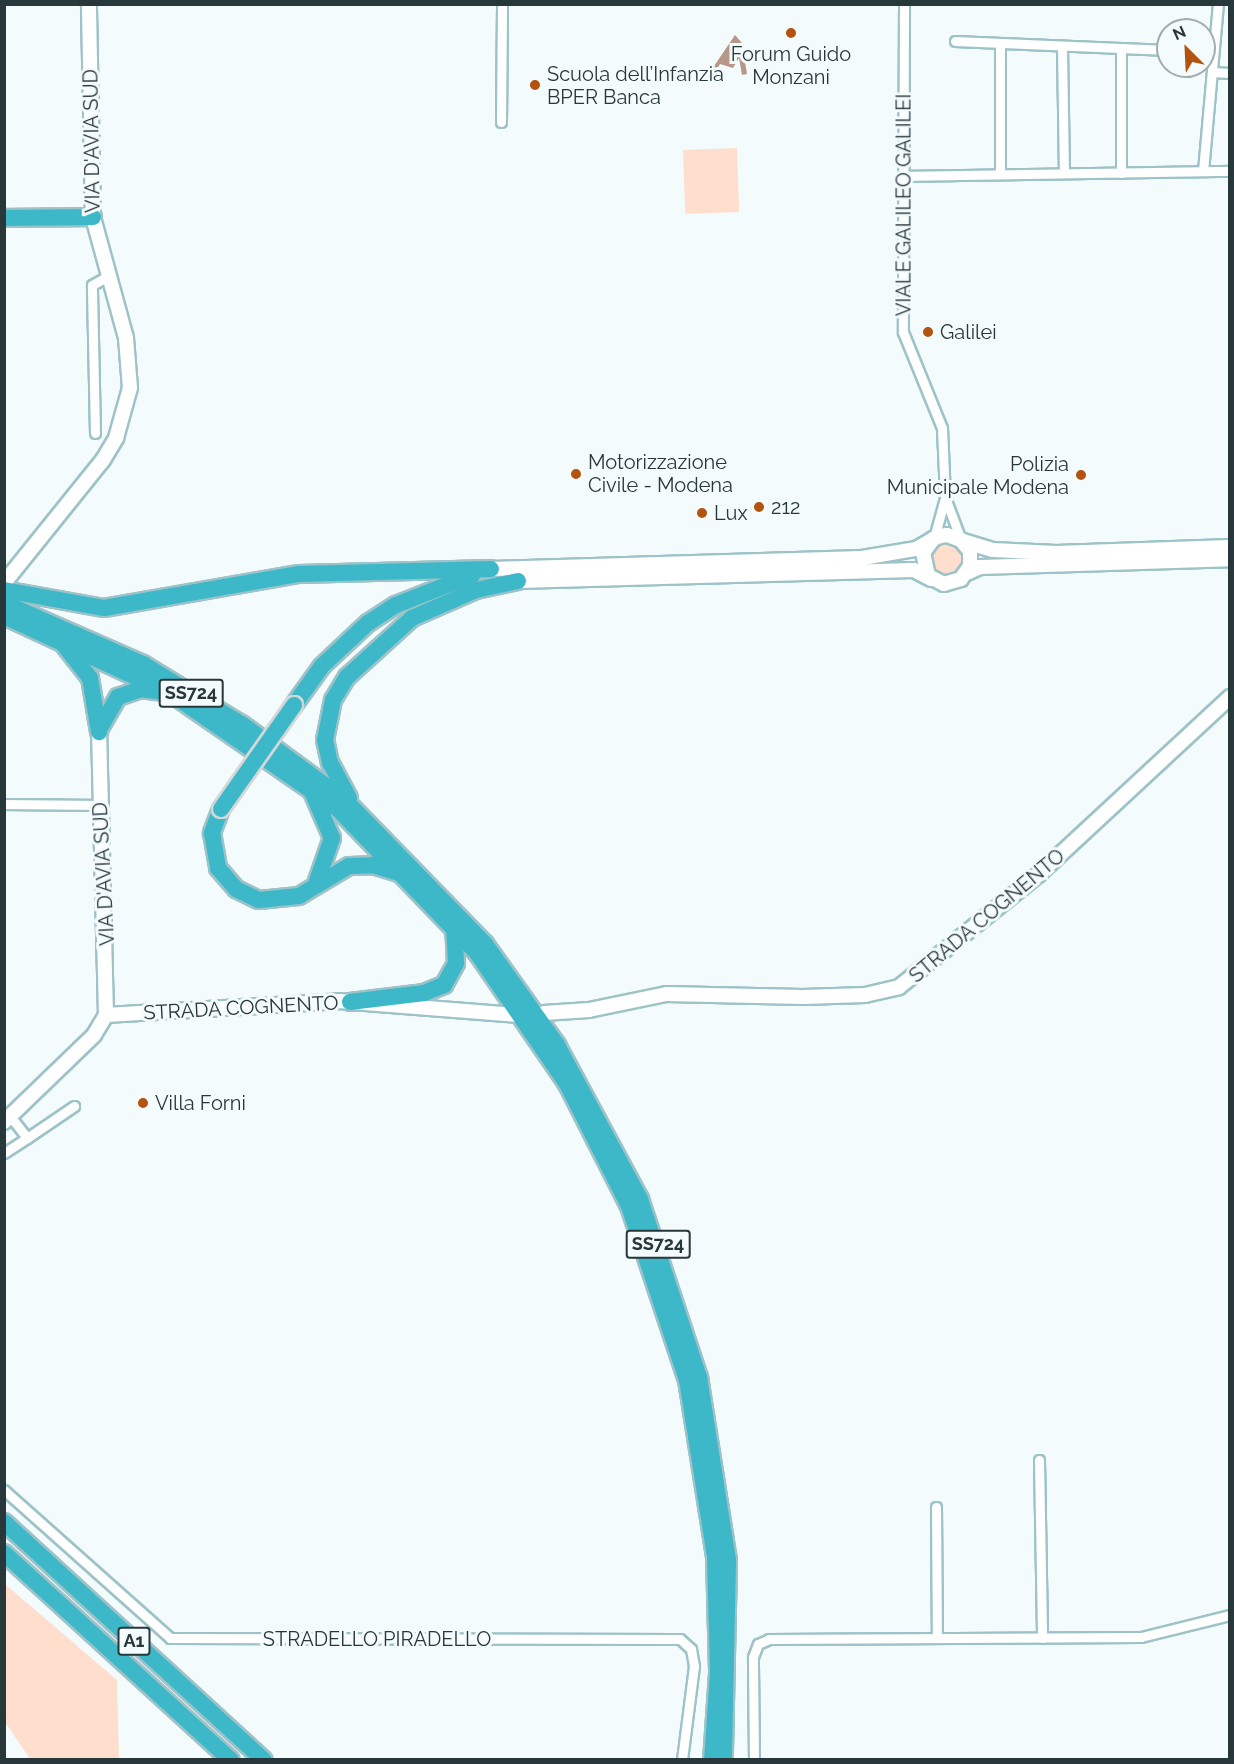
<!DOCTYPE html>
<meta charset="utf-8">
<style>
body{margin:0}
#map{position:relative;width:1234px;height:1764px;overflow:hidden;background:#f4fbfd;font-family:Raleway,sans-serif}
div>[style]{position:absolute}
.green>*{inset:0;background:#ffdece;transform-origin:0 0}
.round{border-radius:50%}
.water>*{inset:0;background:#b69788}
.roads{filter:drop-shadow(2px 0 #9dc3c8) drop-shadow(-2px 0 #9dc3c8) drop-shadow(0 2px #9dc3c8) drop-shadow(0 -2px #9dc3c8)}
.street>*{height:9px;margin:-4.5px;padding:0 4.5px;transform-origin:4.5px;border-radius:4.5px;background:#fff}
.secondary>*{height:14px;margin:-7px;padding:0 7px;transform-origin:7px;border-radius:7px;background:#fff}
.highway>*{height:16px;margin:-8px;padding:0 8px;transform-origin:8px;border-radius:8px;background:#3db8c9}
.bridges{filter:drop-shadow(2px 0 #d4d7d8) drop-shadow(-2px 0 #d4d7d8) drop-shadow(0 2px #d4d7d8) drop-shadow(0 -2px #d4d7d8)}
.highway-bridge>*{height:16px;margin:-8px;padding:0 8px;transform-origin:8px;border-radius:8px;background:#3db8c9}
.dots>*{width:16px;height:16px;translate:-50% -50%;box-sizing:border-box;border:3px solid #f4fbfd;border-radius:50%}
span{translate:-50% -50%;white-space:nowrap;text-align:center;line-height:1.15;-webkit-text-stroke:6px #f4fbfd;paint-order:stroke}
.shield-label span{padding:2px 4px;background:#f4fbfd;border:2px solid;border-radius:4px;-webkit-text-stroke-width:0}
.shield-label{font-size:18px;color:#28373a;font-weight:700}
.poi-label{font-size:20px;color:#28373a}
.left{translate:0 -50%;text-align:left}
.right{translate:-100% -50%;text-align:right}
.street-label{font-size:20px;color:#28373a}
.frame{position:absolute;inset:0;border:6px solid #28373a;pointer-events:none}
.north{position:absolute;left:1156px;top:18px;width:60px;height:60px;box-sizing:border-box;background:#f4fbfd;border:2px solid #a2adaf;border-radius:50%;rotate:336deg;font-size:16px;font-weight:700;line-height:24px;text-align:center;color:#28373a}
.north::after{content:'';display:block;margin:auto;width:21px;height:27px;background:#b3530f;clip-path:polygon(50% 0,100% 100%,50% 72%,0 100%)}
</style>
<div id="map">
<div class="green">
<i style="left:737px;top:148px;width:64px;height:54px;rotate:88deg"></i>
<i class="round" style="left:928px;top:541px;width:36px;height:36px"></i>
<i style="clip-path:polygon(5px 1584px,117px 1680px,119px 1759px,30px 1759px,5px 1722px)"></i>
</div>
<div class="water">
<i style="clip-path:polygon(735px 35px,742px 43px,747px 74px,742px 75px,739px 58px,733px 68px,720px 64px,710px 81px,704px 81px)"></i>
</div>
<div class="roads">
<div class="street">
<i style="left:904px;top:4px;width:328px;rotate:90.2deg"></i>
<i style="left:903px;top:332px;width:104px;rotate:67.9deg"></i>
<i style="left:942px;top:428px;width:70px;rotate:87.5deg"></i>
<i style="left:945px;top:498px;width:41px;rotate:105.4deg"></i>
<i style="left:955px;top:41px;width:213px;rotate:2.4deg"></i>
<i style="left:1000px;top:44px;width:129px;rotate:90deg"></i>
<i style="left:1062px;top:47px;width:126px;rotate:89.1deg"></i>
<i style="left:1212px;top:72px;width:18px;rotate:3deg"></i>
<i style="left:501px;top:122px;width:118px;rotate:-89.5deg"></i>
<i style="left:1203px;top:171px;width:168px;rotate:-84.9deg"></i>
<i style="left:1121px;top:173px;width:125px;rotate:-90deg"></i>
<i style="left:903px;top:176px;width:327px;rotate:-0.9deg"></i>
<i style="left:95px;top:433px;width:148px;rotate:-91.2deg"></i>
<i style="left:92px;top:285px;width:18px;rotate:-29deg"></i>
<i style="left:946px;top:500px;width:43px;rotate:69.4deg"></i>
<i style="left:4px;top:804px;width:96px;rotate:0.6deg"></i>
<i style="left:10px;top:1116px;width:28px;rotate:52deg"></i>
<i style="left:27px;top:1138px;width:57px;rotate:-34.2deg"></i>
<i style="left:4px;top:1153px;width:27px;rotate:-33deg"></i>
<i style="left:1039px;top:1460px;width:178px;rotate:89deg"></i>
<i style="left:4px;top:1490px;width:222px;rotate:41.7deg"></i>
<i style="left:170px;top:1638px;width:510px;rotate:0.11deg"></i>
<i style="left:680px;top:1639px;width:15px;rotate:42deg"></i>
<i style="left:691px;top:1649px;width:17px;rotate:80deg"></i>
<i style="left:694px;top:1666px;width:95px;rotate:97.3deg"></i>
<i style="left:936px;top:1507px;width:131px;rotate:89.6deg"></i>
<i style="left:754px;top:1760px;width:103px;rotate:-90.6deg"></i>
<i style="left:753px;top:1657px;width:14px;rotate:-69deg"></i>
<i style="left:758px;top:1644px;width:12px;rotate:-24deg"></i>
<i style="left:769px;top:1639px;width:372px;rotate:-0.3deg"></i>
<i style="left:1141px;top:1637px;width:92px;rotate:-13.9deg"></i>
</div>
<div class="secondary">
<i style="left:963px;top:541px;width:31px;rotate:17deg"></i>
<i style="left:993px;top:550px;width:63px;rotate:2.7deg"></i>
<i style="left:1056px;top:553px;width:174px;rotate:-2deg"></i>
<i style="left:491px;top:569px;width:371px;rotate:-1.7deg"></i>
<i style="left:862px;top:558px;width:55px;rotate:-9.5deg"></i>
<i style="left:916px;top:549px;width:20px;rotate:-30deg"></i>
<i style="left:933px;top:539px;width:8px;rotate:-23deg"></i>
<i style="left:940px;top:536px;width:7px;rotate:-8deg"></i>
<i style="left:947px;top:535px;width:15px;rotate:20deg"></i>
<i style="left:961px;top:540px;width:14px;rotate:51deg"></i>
<i style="left:970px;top:551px;width:15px;rotate:90deg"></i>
<i style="left:970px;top:566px;width:16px;rotate:125deg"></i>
<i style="left:961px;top:579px;width:18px;rotate:164deg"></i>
<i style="left:944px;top:584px;width:18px;rotate:-153deg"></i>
<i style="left:928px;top:576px;width:24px;rotate:-102deg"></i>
<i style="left:923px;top:553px;width:17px;rotate:-54deg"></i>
<i style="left:967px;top:573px;width:14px;rotate:-25deg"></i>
<i style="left:980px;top:567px;width:250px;rotate:-1.8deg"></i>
<i style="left:518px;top:581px;width:396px;rotate:-1.6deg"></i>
<i style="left:914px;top:570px;width:19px;rotate:28deg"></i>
<i style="left:4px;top:583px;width:158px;rotate:-51.2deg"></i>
<i style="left:103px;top:460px;width:26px;rotate:-59deg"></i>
<i style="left:116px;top:438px;width:52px;rotate:-74.4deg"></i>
<i style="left:130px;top:388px;width:50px;rotate:-94.6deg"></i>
<i style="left:126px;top:338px;width:125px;rotate:-105.3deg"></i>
<i style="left:93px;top:217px;width:213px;rotate:-91.1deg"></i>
<i style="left:544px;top:1013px;width:45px;rotate:-3.8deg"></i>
<i style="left:589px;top:1010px;width:79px;rotate:-11.7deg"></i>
<i style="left:666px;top:994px;width:137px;rotate:1.3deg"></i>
<i style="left:803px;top:997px;width:62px;rotate:-1.8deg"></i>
<i style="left:865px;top:995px;width:35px;rotate:-13deg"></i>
<i style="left:899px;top:987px;width:179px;rotate:-38.9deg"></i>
<i style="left:1038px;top:875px;width:262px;rotate:-42.8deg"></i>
<i style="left:106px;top:1015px;width:233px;rotate:-3.4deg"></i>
<i style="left:339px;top:1001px;width:177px;rotate:4.5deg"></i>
<i style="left:4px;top:1122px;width:125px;rotate:-44deg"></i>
<i style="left:94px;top:1035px;width:23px;rotate:-59deg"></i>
<i style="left:106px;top:1015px;width:283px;rotate:-91.4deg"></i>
</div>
<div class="highway">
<i style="left:4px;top:218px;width:89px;rotate:-0.6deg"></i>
<i style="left:4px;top:590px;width:102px;rotate:10.2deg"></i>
<i style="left:104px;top:608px;width:198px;rotate:-9.9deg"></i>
<i style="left:299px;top:574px;width:192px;rotate:-1.5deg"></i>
<i style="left:4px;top:603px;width:152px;rotate:23.7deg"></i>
<i style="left:143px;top:664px;width:117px;rotate:31.4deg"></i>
<i style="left:243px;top:725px;width:128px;rotate:36.4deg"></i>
<i style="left:346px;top:801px;width:199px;rotate:45.8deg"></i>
<i style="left:485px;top:944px;width:124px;rotate:54.5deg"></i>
<i style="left:557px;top:1045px;width:175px;rotate:61.7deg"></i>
<i style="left:640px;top:1199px;width:188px;rotate:71.7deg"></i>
<i style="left:699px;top:1377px;width:186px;rotate:81deg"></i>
<i style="left:728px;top:1561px;width:199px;rotate:91.2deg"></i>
<i style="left:4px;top:616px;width:183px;rotate:24.9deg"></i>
<i style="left:170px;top:693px;width:204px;rotate:34.6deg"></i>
<i style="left:338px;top:809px;width:200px;rotate:46deg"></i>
<i style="left:477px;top:953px;width:159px;rotate:55.5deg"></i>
<i style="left:567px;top:1084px;width:137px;rotate:63.1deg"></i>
<i style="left:629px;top:1206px;width:183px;rotate:71.6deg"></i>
<i style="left:687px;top:1380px;width:178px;rotate:81deg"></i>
<i style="left:715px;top:1556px;width:117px;rotate:88.5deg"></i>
<i style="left:718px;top:1673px;width:87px;rotate:93.9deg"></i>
<i style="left:64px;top:645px;width:42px;rotate:51.8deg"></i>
<i style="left:90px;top:678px;width:55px;rotate:80.5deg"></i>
<i style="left:294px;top:705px;width:48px;rotate:-54.3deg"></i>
<i style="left:322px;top:666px;width:63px;rotate:-43.1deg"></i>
<i style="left:368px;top:623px;width:33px;rotate:-33deg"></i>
<i style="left:396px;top:605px;width:82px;rotate:-21.5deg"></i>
<i style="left:100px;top:728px;width:36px;rotate:-60deg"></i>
<i style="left:118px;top:697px;width:24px;rotate:-19deg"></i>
<i style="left:141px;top:689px;width:21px;rotate:8deg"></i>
<i style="left:313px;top:794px;width:48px;rotate:66.6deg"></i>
<i style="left:332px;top:838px;width:46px;rotate:109.2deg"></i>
<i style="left:349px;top:798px;width:40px;rotate:-118deg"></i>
<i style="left:330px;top:763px;width:24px;rotate:-102deg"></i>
<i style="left:325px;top:740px;width:41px;rotate:-78.7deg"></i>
<i style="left:333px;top:700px;width:27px;rotate:-59deg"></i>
<i style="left:347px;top:677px;width:88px;rotate:-42.2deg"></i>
<i style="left:412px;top:618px;width:70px;rotate:-23.6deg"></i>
<i style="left:476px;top:590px;width:43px;rotate:-12.1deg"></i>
<i style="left:221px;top:809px;width:26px;rotate:111deg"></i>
<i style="left:212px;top:833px;width:36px;rotate:80deg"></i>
<i style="left:218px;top:868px;width:28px;rotate:49deg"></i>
<i style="left:236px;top:889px;width:25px;rotate:26deg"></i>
<i style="left:259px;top:900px;width:40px;rotate:-5.7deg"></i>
<i style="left:299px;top:896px;width:58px;rotate:-31deg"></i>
<i style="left:349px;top:866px;width:24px;rotate:-2deg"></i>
<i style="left:373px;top:865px;width:30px;rotate:17deg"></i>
<i style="left:350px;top:1002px;width:75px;rotate:-6.9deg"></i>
<i style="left:424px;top:993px;width:22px;rotate:-22deg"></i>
<i style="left:444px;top:985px;width:25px;rotate:-61deg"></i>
<i style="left:456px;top:963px;width:34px;rotate:-93deg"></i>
<i style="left:4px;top:1522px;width:352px;rotate:42.5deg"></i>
<i style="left:4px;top:1553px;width:307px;rotate:42.4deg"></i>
</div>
</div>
<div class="bridges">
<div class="highway-bridge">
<i style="left:221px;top:809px;width:127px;rotate:-54.9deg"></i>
</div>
</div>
<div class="dots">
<i style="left:791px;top:33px;background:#b3530f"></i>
<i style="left:535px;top:85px;background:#b3530f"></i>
<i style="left:928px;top:332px;background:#b3530f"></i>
<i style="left:576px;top:474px;background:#b3530f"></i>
<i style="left:1081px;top:475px;background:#b3530f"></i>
<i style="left:759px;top:507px;background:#b3530f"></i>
<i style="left:702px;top:513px;background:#b3530f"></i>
<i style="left:143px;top:1103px;background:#b3530f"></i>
</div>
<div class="shield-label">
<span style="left:191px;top:693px">SS724</span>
<span style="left:658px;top:1244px">SS724</span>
<span style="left:134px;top:1641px">A1</span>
</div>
<div class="poi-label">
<span style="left:791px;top:66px">Forum Guido<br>Monzani</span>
<span class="left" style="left:547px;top:86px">Scuola dell’Infanzia<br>BPER Banca</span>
<span class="left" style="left:940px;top:332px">Galilei</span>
<span class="left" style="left:588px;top:474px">Motorizzazione<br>Civile - Modena</span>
<span class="right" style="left:1069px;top:476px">Polizia<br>Municipale Modena</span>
<span class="left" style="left:771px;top:507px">212</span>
<span class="left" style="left:714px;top:513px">Lux</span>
<span class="left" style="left:155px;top:1103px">Villa Forni</span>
</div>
<div class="street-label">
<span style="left:92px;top:141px;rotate:-91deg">VIA D'AVIA SUD</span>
<span style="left:904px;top:205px;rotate:-90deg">VIALE GALILEO GALILEI</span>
<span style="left:104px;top:874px;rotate:-93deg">VIA D'AVIA SUD</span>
<span style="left:987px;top:916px;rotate:-40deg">STRADA COGNENTO</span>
<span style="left:241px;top:1008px;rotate:-3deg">STRADA COGNENTO</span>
<span style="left:377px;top:1639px">STRADELLO PIRADELLO</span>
</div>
<div class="frame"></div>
<div class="north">N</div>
</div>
